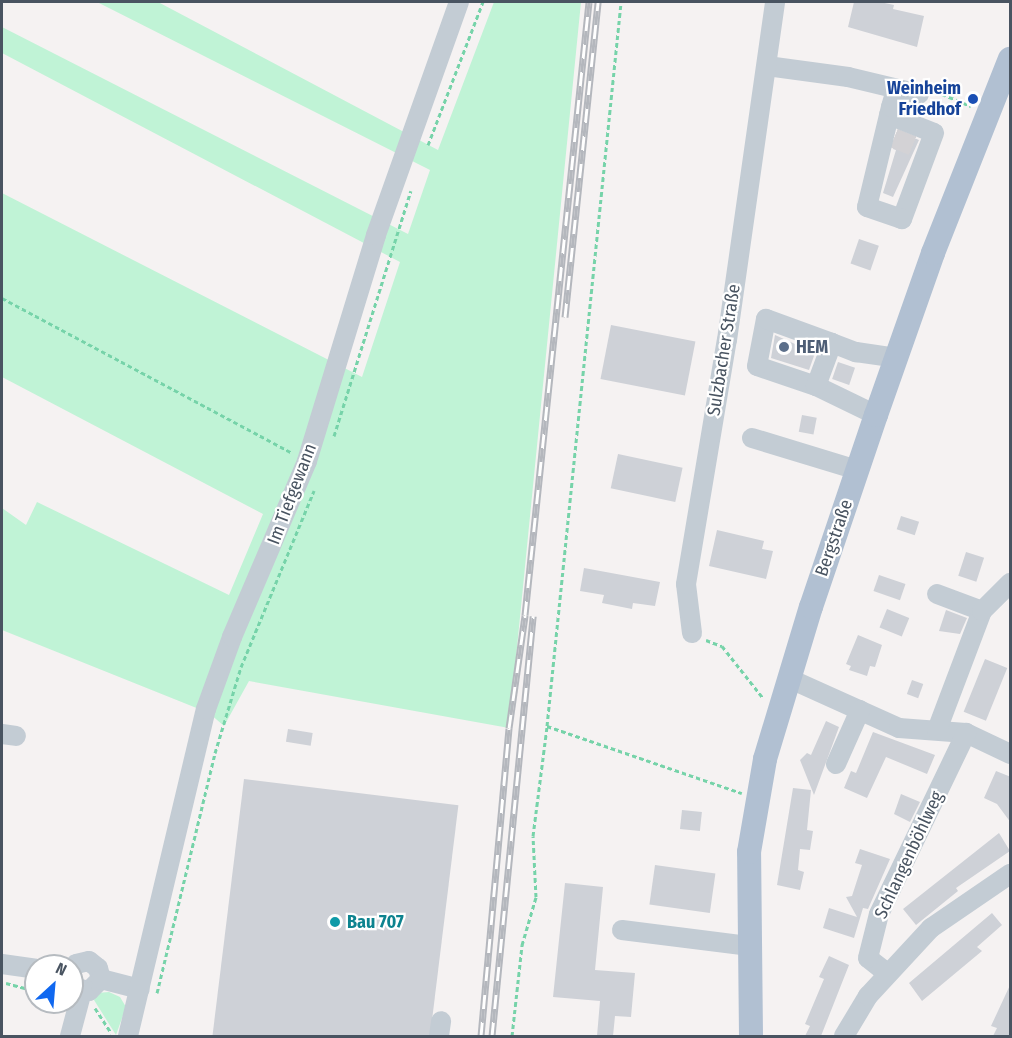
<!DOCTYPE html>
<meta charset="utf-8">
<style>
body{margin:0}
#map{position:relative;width:1012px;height:1038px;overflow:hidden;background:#f5f2f2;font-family:"Fira Sans Condensed",sans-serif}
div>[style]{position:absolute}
.green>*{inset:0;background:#c0f3d6}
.building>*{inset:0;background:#ced1d7;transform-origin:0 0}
.minor-tunnel>*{height:20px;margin-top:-10px;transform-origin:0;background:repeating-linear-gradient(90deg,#d3d2d5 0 20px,transparent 0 30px)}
.path>*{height:3px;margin-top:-1.5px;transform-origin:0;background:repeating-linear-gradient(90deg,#76d3a9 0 4.5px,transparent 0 7.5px)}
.minor>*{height:20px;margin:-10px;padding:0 10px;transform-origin:10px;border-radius:10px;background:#c3ccd4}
.major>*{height:24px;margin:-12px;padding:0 12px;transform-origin:12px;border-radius:12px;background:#b1c0d2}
.rail>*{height:7px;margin-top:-3.5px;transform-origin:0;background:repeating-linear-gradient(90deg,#fff 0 14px,#b4b7bd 0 28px);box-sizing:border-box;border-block:2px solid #b4b7bd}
.dots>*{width:16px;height:16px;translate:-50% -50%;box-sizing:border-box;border:3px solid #fff;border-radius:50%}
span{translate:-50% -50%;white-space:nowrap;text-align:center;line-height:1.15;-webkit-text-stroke:4.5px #fff;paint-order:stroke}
.transit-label{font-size:18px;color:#164399;font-weight:700}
.right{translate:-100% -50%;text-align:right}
.service-label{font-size:18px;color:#4e5e75;font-weight:700}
.left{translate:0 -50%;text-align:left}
.street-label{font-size:18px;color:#495461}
.culture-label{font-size:18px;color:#0d838f;font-weight:700}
.frame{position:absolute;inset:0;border:3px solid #495461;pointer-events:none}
.north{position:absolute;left:24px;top:954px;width:60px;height:60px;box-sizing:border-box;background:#fff;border:2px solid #b6bbc0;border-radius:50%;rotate:26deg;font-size:16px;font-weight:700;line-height:24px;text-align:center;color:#495461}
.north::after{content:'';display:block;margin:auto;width:21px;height:27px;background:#1068f0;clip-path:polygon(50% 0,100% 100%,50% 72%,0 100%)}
</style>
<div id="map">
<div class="green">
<i style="clip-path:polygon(97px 2px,158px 2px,438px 150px,494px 2px,581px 2px,509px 728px,249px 681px,224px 726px,209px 713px,2px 630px,2px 508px,26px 525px,37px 502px,229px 595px,263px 514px,2px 377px,2px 193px,362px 377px,400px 262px,2px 53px,2px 27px,408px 234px,430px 170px)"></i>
<i style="clip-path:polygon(109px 992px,120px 997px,126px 1007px,116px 1035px,94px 1000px,97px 993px)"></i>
</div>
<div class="building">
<i style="clip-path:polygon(854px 2px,880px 2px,894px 5px,893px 9px,924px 16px,917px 47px,848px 27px)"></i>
<i style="clip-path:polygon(898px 131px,919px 140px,893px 197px,883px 193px,896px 150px,893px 149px)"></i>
<i style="left:859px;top:239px;width:21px;height:26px;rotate:19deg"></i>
<i style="left:611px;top:325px;width:86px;height:55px;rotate:11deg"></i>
<i style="clip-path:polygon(775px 335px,815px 353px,809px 370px,771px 358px)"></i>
<i style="left:838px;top:362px;width:18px;height:18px;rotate:19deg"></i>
<i style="left:802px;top:415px;width:15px;height:17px;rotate:11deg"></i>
<i style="left:618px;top:454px;width:66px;height:35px;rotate:12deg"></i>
<i style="left:901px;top:516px;width:19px;height:14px;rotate:18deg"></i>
<i style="clip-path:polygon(717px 530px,764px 541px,762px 549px,773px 551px,766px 579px,709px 566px)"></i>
<i style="left:966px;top:552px;width:19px;height:25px;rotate:18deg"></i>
<i style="clip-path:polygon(584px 568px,660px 582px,655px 606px,633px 603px,632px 609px,602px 603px,604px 595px,580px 591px)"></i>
<i style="left:879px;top:575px;width:28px;height:17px;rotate:19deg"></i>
<i style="left:887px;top:609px;width:24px;height:20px;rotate:22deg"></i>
<i style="clip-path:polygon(946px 610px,967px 618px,960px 634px,939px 631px)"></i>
<i style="clip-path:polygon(858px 635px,882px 645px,875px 667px,870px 666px,867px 676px,849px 670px,851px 666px,846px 664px)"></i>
<i style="left:985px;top:659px;width:24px;height:57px;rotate:22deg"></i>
<i style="left:912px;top:680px;width:12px;height:15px;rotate:20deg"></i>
<i style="clip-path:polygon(826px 721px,839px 727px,814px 795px,800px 760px,807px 753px,811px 755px)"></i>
<i style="left:288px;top:729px;width:25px;height:13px;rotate:9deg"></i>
<i style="clip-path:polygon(873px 732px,935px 755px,927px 774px,886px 757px,867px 798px,844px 788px,851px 771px,856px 773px)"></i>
<i style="clip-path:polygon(996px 771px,1011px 777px,1011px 823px,997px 804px,984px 798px)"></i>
<i style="left:244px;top:779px;width:216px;height:259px;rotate:7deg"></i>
<i style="clip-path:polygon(793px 788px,811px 790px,807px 830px,813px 831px,810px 850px,800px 849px,798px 870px,804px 872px,800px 890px,777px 885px)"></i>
<i style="clip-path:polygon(901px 794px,920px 802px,910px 822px,894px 814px)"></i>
<i style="left:682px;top:810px;width:20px;height:19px;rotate:6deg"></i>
<i style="clip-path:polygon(999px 833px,1010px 851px,956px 888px,958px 891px,916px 925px,903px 909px)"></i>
<i style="clip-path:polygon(860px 849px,890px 859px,868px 909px,863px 908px,854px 938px,823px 928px,829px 908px,857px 917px,846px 897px,852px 896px,862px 865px,855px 863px)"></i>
<i style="left:655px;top:865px;width:61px;height:40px;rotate:8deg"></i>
<i style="clip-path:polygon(565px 883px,603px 887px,595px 970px,635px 973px,631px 1017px,615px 1016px,613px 1036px,597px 1036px,600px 1001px,553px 997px)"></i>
<i style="clip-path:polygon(992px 913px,1002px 925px,977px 947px,982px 951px,922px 1001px,909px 983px)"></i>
<i style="clip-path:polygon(829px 956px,849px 965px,821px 1036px,805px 1036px,810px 1026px,805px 1024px,824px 979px,819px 977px)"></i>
<i style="clip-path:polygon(1011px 983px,1011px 1036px,993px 1036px,997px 1028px,991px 1026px)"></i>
</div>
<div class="minor-tunnel">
<i style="left:894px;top:138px;width:27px;rotate:22deg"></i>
</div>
<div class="path">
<i style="left:935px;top:91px;width:39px;rotate:23deg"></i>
<i style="left:428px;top:145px;width:153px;rotate:-69deg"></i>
<i style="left:2px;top:298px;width:329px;rotate:28.1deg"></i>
<i style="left:334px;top:436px;width:257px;rotate:-72.6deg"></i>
<i style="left:706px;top:640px;width:17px;rotate:21deg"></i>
<i style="left:722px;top:646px;width:66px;rotate:51.7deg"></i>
<i style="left:547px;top:726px;width:206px;rotate:19deg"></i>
<i style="left:6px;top:983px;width:31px;rotate:15deg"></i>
<i style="left:157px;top:993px;width:247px;rotate:-76.4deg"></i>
<i style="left:215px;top:753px;width:90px;rotate:-73.2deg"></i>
<i style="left:241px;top:667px;width:191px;rotate:-67.5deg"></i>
<i style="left:95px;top:1008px;width:30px;rotate:57deg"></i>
<i style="left:512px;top:1036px;width:92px;rotate:-83.7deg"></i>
<i style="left:522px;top:945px;width:50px;rotate:-73.7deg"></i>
<i style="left:536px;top:897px;width:61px;rotate:-92.8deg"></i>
<i style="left:533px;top:836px;width:111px;rotate:-82.7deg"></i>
<i style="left:547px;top:726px;width:728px;rotate:-84.16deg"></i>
</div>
<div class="minor">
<i style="left:767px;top:66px;width:82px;rotate:7.7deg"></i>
<i style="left:848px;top:77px;width:73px;rotate:13.5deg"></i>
<i style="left:889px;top:115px;width:48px;rotate:21.8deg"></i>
<i style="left:934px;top:133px;width:92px;rotate:110.4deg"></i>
<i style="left:902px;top:219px;width:37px;rotate:-161deg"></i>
<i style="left:867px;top:207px;width:103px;rotate:-76.5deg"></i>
<i style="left:891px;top:107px;width:19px;rotate:-74deg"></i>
<i style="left:816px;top:386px;width:62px;rotate:-161.3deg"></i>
<i style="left:757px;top:366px;width:48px;rotate:-79.2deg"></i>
<i style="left:766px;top:319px;width:70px;rotate:20deg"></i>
<i style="left:876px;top:415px;width:67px;rotate:-154.2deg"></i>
<i style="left:816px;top:386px;width:46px;rotate:-69.6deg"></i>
<i style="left:832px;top:343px;width:26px;rotate:21deg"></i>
<i style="left:856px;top:352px;width:41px;rotate:8.3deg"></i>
<i style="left:752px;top:438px;width:110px;rotate:16.9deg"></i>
<i style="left:937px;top:594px;width:48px;rotate:20.7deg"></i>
<i style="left:692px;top:633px;width:49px;rotate:-97deg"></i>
<i style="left:686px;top:584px;width:247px;rotate:-80.5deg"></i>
<i style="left:727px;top:340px;width:341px;rotate:-81.9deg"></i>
<i style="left:788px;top:678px;width:122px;rotate:24.2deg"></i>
<i style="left:899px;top:728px;width:67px;rotate:4.3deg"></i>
<i style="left:966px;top:733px;width:49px;rotate:25.5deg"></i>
<i style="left:937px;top:730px;width:127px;rotate:-69.3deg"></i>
<i style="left:982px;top:611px;width:40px;rotate:-45deg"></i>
<i style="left:2px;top:734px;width:14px;rotate:8deg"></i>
<i style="left:836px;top:764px;width:59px;rotate:-66deg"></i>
<i style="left:622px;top:930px;width:127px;rotate:7.2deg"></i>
<i style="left:2px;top:964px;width:34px;rotate:8deg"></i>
<i style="left:72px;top:970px;width:7px;rotate:-56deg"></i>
<i style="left:76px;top:964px;width:13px;rotate:-13deg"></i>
<i style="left:89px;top:961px;width:11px;rotate:38deg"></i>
<i style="left:98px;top:968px;width:11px;rotate:75deg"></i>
<i style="left:101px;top:979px;width:17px;rotate:135deg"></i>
<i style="left:89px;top:991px;width:13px;rotate:-167deg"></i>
<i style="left:76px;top:988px;width:6px;rotate:-129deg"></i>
<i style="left:887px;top:973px;width:24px;rotate:-142deg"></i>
<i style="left:868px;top:958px;width:45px;rotate:-76deg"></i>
<i style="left:879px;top:914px;width:201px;rotate:-64.3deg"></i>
<i style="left:101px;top:979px;width:40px;rotate:14.4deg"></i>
<i style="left:70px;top:1036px;width:47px;rotate:-75.1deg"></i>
<i style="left:128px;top:1036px;width:336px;rotate:-76.6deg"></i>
<i style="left:206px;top:709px;width:77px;rotate:-70.1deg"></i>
<i style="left:232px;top:637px;width:191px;rotate:-66.9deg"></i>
<i style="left:307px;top:461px;width:236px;rotate:-73deg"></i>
<i style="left:376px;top:235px;width:247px;rotate:-70.4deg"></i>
<i style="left:439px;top:1036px;width:15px;rotate:-82deg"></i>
<i style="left:844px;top:1036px;width:47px;rotate:-59deg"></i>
<i style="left:868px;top:996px;width:93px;rotate:-47.2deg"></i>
<i style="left:931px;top:928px;width:96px;rotate:-34.4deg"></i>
</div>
<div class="major">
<i style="left:751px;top:1036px;width:184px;rotate:-90.6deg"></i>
<i style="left:749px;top:852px;width:94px;rotate:-80.2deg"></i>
<i style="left:765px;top:759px;width:159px;rotate:-73.2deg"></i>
<i style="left:811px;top:607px;width:203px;rotate:-71.3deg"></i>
<i style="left:876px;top:415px;width:172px;rotate:-70.6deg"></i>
<i style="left:933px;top:253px;width:209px;rotate:-68.4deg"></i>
</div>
<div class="rail">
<i style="left:565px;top:317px;width:317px;rotate:-84deg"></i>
<i style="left:481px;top:1036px;width:309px;rotate:-84.8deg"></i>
<i style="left:509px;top:728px;width:114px;rotate:-81.9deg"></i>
<i style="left:525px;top:615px;width:616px;rotate:-84.04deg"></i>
<i style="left:492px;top:1036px;width:422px;rotate:-84.4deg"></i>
</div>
<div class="dots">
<i style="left:973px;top:99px;background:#1a4fb4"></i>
<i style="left:784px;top:347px;background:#5c6f8a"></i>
<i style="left:335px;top:922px;background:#0f9aa8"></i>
</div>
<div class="transit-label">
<span class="right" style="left:961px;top:99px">Weinheim<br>Friedhof</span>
</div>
<div class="service-label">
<span class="left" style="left:796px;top:347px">HEM</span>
</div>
<div class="street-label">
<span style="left:724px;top:350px;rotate:-81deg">Sulzbacher Straße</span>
<span style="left:292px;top:494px;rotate:-69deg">Im Tiefgewann</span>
<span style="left:834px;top:538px;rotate:-71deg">Bergstraße</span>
<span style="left:909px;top:855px;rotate:-65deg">Schlangenböhlweg</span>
</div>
<div class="culture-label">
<span class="left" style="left:347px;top:922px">Bau 707</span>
</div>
<div class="frame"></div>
<div class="north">N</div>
</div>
